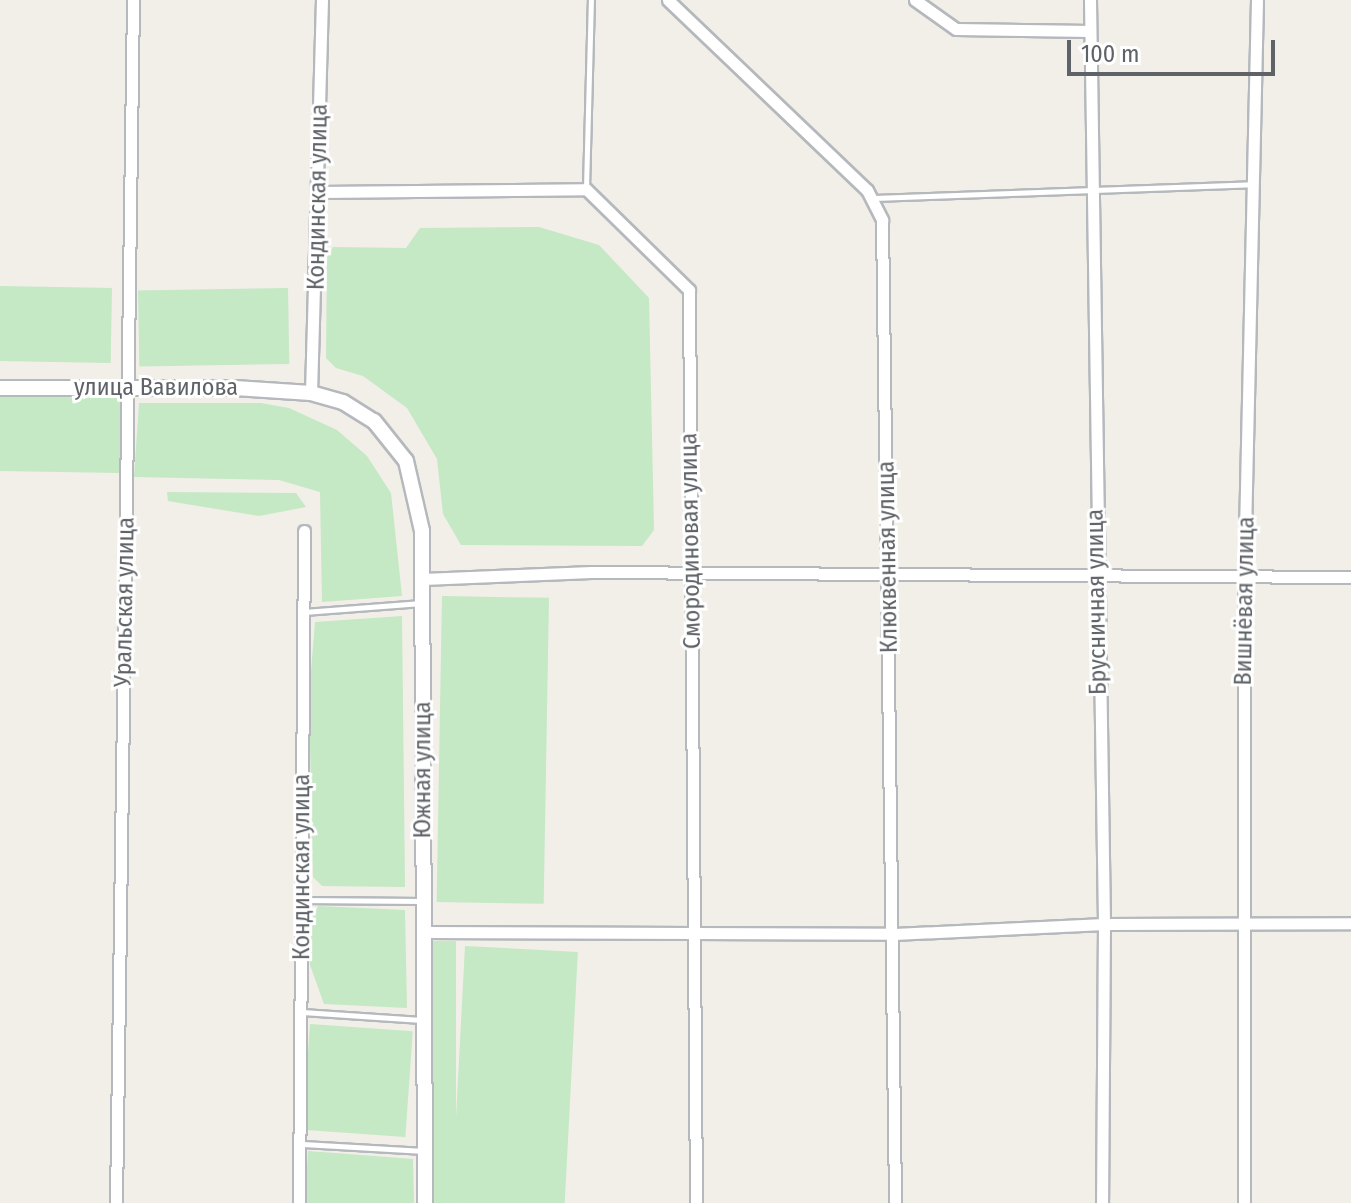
<!DOCTYPE html>
<meta charset="utf-8">
<style>
body{margin:0}
#map{position:relative;width:1351px;height:1203px;overflow:hidden;background:#f1efe8;font-family:"Fira Sans Condensed",sans-serif}
div>[style]{position:absolute}
.green>*{inset:0;background:#c5e8c5;transform-origin:0 0}
.roads{filter:drop-shadow(2px 0 #b5b8bc) drop-shadow(-2px 0 #b5b8bc) drop-shadow(0 2px #b5b8bc) drop-shadow(0 -2px #b5b8bc)}
.service>*{height:5px;margin:-2.5px;padding:0 2.5px;transform-origin:2.5px;border-radius:2.5px;background:#fff}
.minor>*{height:11px;margin:-5.5px;padding:0 5.5px;transform-origin:5.5px;border-radius:5.5px;background:#fff}
.tertiary>*{height:14px;margin:-7px;padding:0 7px;transform-origin:7px;border-radius:7px;background:#fff}
span{translate:-50% -50%;white-space:nowrap;text-align:center;line-height:1.15;-webkit-text-stroke:6px #fff;paint-order:stroke}
.street-label{font-size:24px;color:#5f6368}
.scale{position:absolute;left:1067px;top:40px;width:208px;height:36px;box-sizing:border-box;border:4px solid #5f6368;border-top:0;padding-left:10px;font-size:24px;line-height:28px;white-space:nowrap;color:#5f6368;-webkit-text-stroke:6px #fff;paint-order:stroke}
</style>
<div id="map">
<div class="green">
<i style="clip-path:polygon(539px 227px,599px 245px,649px 298px,654px 530px,642px 546px,461px 545px,443px 514px,437px 459px,407px 408px,363px 376px,336px 368px,326px 358px,327px 257px,333px 247px,406px 248px,420px 228px)"></i>
<i style="left:0;top:286px;width:112px;height:75px;rotate:1deg"></i>
<i style="left:288px;top:288px;width:76px;height:150px;rotate:89deg"></i>
<i style="left:121px;top:398px;width:75px;height:121px;rotate:91deg"></i>
<i style="clip-path:polygon(139px 403px,261px 403px,289px 408px,337px 430px,367px 456px,391px 493px,402px 596px,322px 602px,320px 492px,279px 480px,134px 477px)"></i>
<i style="clip-path:polygon(167px 492px,296px 493px,306px 507px,259px 516px,168px 501px)"></i>
<i style="left:442px;top:596px;width:107px;height:306px;rotate:1deg"></i>
<i style="clip-path:polygon(402px 616px,405px 887px,322px 886px,313px 877px,309px 696px,315px 622px)"></i>
<i style="clip-path:polygon(318px 906px,405px 910px,407px 1008px,324px 1004px,310px 965px,311px 921px)"></i>
<i style="left:432px;top:941px;width:24px;height:262px"></i>
<i style="left:465px;top:946px;width:113px;height:257px;rotate:3deg"></i>
<i style="left:310px;top:1024px;width:103px;height:106px;rotate:4deg"></i>
<i style="clip-path:polygon(308px 1151px,413px 1159px,414px 1203px,305px 1203px)"></i>
</div>
<div class="roads">
<div class="service">
<i style="left:586px;top:188px;width:188px;rotate:-88.5deg"></i>
<i style="left:874px;top:198px;width:378px;rotate:-2.1deg"></i>
<i style="left:304px;top:612px;width:118px;rotate:-4.4deg"></i>
<i style="left:302px;top:900px;width:118px;rotate:0.5deg"></i>
<i style="left:301px;top:1012px;width:122px;rotate:3.8deg"></i>
<i style="left:301px;top:1144px;width:121px;rotate:3.3deg"></i>
</div>
<div class="minor">
<i style="left:668px;top:0;width:275px;rotate:43.7deg"></i>
<i style="left:867px;top:190px;width:34px;rotate:63deg"></i>
<i style="left:882px;top:220px;width:983px;rotate:89.24deg"></i>
<i style="left:915px;top:0;width:50px;rotate:35.3deg"></i>
<i style="left:956px;top:29px;width:134px;rotate:0.9deg"></i>
<i style="left:1090px;top:0;width:924px;rotate:89.13deg"></i>
<i style="left:1104px;top:924px;width:279px;rotate:90.4deg"></i>
<i style="left:320px;top:192px;width:266px;rotate:-0.6deg"></i>
<i style="left:586px;top:189px;width:144px;rotate:44.4deg"></i>
<i style="left:689px;top:290px;width:913px;rotate:89.56deg"></i>
<i style="left:311px;top:393px;width:393px;rotate:-88.4deg"></i>
<i style="left:423px;top:579px;width:168px;rotate:-2.4deg"></i>
<i style="left:591px;top:572px;width:760px;rotate:0.38deg"></i>
<i style="left:424px;top:932px;width:470px;rotate:0.2deg"></i>
<i style="left:894px;top:934px;width:210px;rotate:-2.7deg"></i>
<i style="left:1104px;top:924px;width:247px;rotate:-0.2deg"></i>
<i style="left:116px;top:1203px;width:1203px;rotate:-89.19deg"></i>
<i style="left:299px;top:1203px;width:672px;rotate:-89.57deg"></i>
<i style="left:1244px;top:1203px;width:626px;rotate:-90deg"></i>
<i style="left:1244px;top:577px;width:577px;rotate:-88.71deg"></i>
</div>
<div class="tertiary">
<i style="left:0;top:388px;width:235px"></i>
<i style="left:235px;top:388px;width:76px;rotate:3.8deg"></i>
<i style="left:311px;top:393px;width:33px;rotate:16deg"></i>
<i style="left:343px;top:402px;width:36px;rotate:32deg"></i>
<i style="left:374px;top:421px;width:51px;rotate:51.3deg"></i>
<i style="left:406px;top:461px;width:72px;rotate:77.1deg"></i>
<i style="left:422px;top:531px;width:672px;rotate:89.74deg"></i>
</div>
</div>
<div class="street-label">
<span style="left:318px;top:197px;rotate:-89deg">Кондинская улица</span>
<span style="left:156px;top:388px">улица Вавилова</span>
<span style="left:691px;top:541px;rotate:-91deg">Смородиновая улица</span>
<span style="left:888px;top:557px;rotate:-91deg">Клюквенная улица</span>
<span style="left:1245px;top:601px;rotate:-89deg">Вишнёвая улица</span>
<span style="left:125px;top:602px;rotate:-89deg">Уральская улица</span>
<span style="left:1097px;top:602px;rotate:-91deg">Брусничная улица</span>
<span style="left:423px;top:770px;rotate:-90deg">Южная улица</span>
<span style="left:302px;top:867px;rotate:-90deg">Кондинская улица</span>
</div>
<div class="scale">100 m</div>
</div>
